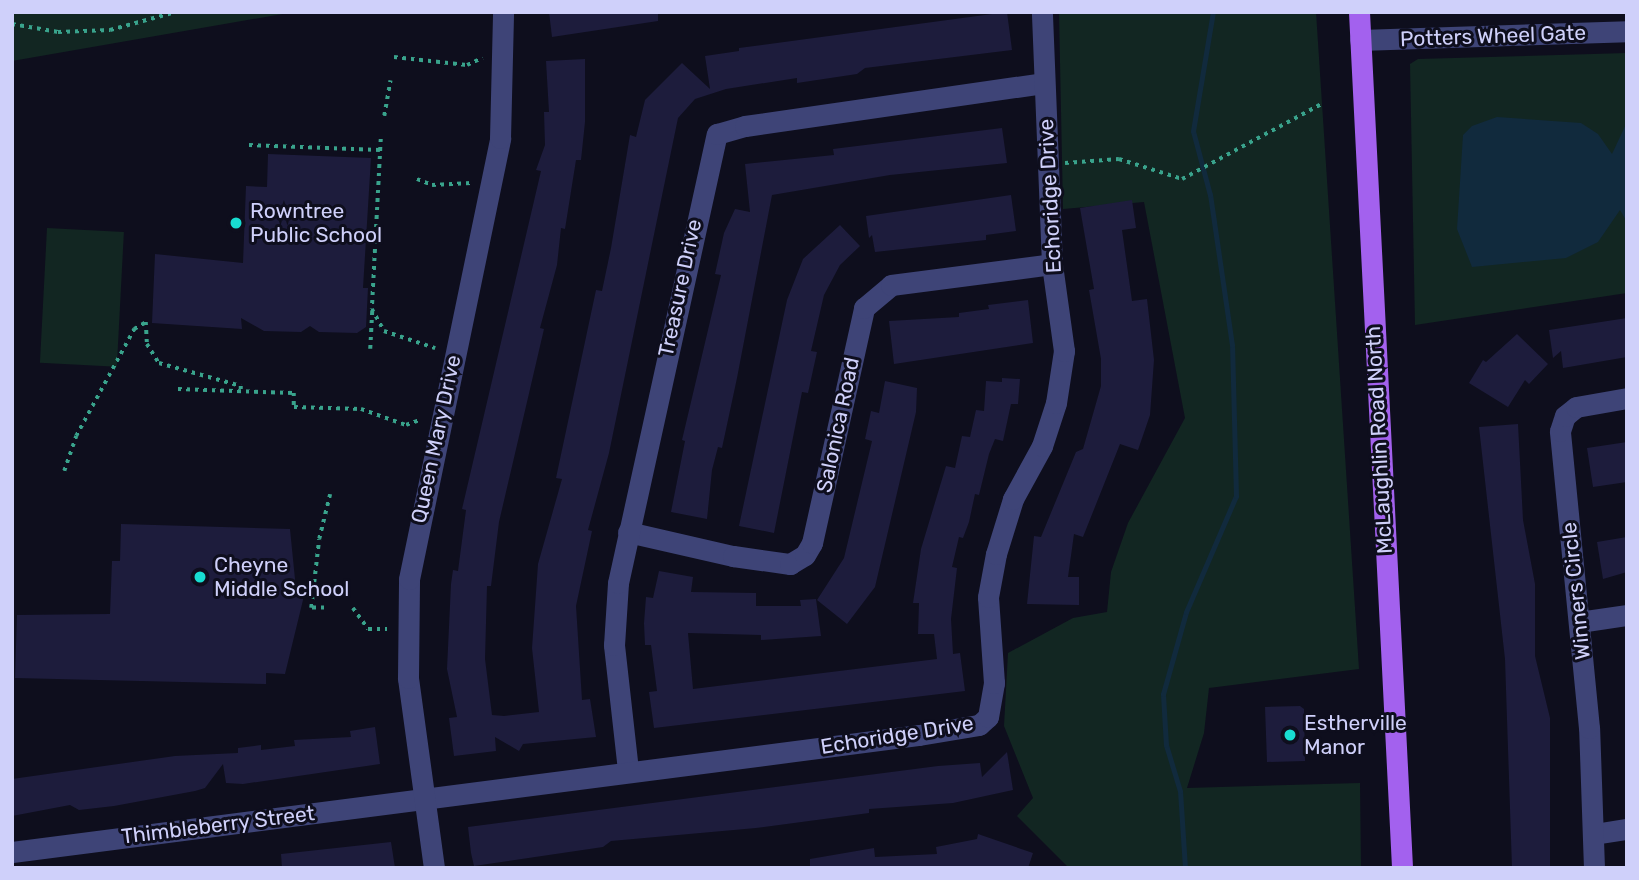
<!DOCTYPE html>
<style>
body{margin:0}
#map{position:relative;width:1639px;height:880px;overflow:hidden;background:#0e0e1d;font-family:Rubik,sans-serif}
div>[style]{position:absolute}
.green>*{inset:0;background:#122622;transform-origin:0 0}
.water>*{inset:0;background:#112a3d}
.stream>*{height:5px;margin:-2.5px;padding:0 2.5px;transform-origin:2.5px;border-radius:2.5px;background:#112a3d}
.building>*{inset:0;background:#1d1c3c}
.path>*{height:3.5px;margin-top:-1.75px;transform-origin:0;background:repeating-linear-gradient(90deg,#39a38c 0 3.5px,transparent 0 8.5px)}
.minor>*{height:21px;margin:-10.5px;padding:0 10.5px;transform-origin:10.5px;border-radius:10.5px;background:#3e4477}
.major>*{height:21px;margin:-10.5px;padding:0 10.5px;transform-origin:10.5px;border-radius:10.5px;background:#a361ee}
.dots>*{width:19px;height:19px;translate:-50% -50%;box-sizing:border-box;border:4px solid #0e0e1d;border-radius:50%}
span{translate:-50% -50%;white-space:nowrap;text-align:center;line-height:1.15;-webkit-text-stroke:6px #0e0e1d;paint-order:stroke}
.street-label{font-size:21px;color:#cfd0fa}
.poi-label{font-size:21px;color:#cfd0fa}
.left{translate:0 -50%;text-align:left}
.frame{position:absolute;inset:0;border:14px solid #cfd0fa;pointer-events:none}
</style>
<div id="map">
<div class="green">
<i style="clip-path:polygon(12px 12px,294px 12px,12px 61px)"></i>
<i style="clip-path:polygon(1059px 12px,1316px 12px,1359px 669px,1209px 688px,1204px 733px,1187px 788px,1360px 783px,1361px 868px,1069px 868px,1017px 816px,1033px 798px,1004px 726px,1008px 653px,1073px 618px,1107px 612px,1111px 572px,1128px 523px,1185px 418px,1144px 202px,1063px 209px)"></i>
<i style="clip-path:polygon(1627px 53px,1627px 293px,1415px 325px,1410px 64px,1418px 59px)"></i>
<i style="left:47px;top:228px;width:77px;height:135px;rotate:3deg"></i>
</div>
<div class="water">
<i style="clip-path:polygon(1497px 117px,1581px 123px,1598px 134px,1612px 154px,1627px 122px,1627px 222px,1620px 210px,1598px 242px,1566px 258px,1472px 267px,1457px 229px,1463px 135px,1472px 126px)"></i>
</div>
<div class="stream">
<i style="left:1185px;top:868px;width:77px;rotate:-93.7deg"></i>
<i style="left:1180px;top:791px;width:48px;rotate:-106.9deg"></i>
<i style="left:1166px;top:745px;width:51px;rotate:-93.4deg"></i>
<i style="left:1163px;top:694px;width:85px;rotate:-74.3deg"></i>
<i style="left:1186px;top:612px;width:126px;rotate:-66.7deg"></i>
<i style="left:1236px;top:496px;width:151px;rotate:-91.5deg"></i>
<i style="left:1232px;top:345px;width:152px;rotate:-98.3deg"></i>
<i style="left:1210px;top:195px;width:66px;rotate:-104.9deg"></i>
<i style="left:1193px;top:131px;width:121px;rotate:-80.5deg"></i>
</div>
<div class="building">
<i style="clip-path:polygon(549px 12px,658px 12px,658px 21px,552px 37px)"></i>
<i style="clip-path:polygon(1007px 12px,1012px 50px,865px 68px,857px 74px,797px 83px,797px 78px,726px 89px,695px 99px,678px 118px,609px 453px,588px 530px,592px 531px,576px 606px,582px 700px,590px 699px,596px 737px,523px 744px,519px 751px,495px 737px,496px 751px,454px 756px,449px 718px,457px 717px,447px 669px,451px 584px,453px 570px,458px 571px,466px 510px,462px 509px,541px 171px,536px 170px,545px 145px,544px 112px,549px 112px,546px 61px,585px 59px,585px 122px,581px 160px,576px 160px,565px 229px,561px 228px,557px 265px,540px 328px,544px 329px,499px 522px,491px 586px,487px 586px,485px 659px,492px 715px,504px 716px,539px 712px,532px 648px,538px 564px,562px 479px,556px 478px,596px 290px,602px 291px,611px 248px,630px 135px,636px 137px,645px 100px,682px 63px,710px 89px,705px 56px,739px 51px,739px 48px)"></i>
<i style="clip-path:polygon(1002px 128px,1007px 163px,890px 175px,772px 195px,737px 378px,722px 448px,718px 447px,712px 470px,707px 519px,671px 512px,685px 441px,682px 440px,721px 275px,715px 274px,724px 233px,735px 209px,750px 212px,745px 164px,834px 155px,833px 149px)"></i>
<i style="clip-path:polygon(268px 154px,371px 158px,363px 288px,368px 288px,366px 327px,357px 333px,319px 332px,310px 326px,301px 332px,264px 331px,241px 318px,242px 329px,152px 323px,155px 254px,243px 263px,246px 186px,267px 187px)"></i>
<i style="clip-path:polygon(1011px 195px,1016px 231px,986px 235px,986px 240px,875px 252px,872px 235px,869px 238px,866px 216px)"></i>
<i style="clip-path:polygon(1132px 200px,1136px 228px,1122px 230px,1132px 301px,1147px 299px,1154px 360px,1150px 415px,1138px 450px,1120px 444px,1083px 537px,1074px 534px,1068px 577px,1079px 577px,1079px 605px,1027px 604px,1034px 536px,1041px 537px,1076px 452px,1083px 449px,1101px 386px,1101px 359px,1089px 290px,1094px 289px,1080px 208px)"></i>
<i style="clip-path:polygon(840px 225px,860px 246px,840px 265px,824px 295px,811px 351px,817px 352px,808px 393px,802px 392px,774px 533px,739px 526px,787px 300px,803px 259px)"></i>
<i style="clip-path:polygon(1028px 300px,1033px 343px,894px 364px,889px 321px,959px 317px,959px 313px,989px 309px,988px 305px)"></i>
<i style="clip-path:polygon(1627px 318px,1627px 357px,1563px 368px,1561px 351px,1553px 358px,1549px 330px)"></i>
<i style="clip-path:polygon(1517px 334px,1548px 364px,1529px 384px,1525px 380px,1508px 407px,1469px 383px,1483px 360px,1486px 362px)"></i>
<i style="clip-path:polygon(1002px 378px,1020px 379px,1018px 404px,1011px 404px,1003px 441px,995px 439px,989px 454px,979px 495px,975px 494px,969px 522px,963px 538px,959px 537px,952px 567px,957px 568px,951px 619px,953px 654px,960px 653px,965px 691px,654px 728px,649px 692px,657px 691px,651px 645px,645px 645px,644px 623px,646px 597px,653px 598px,659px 571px,693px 577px,691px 592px,756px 593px,756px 606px,801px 606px,800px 600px,816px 599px,821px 636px,761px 640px,761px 635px,688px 633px,693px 689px,937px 659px,934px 634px,918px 634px,919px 603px,913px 603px,921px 549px,946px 466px,955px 468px,962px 436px,970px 437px,976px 410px,984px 411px,986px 381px,1002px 382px)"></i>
<i style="clip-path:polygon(885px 381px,917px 388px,916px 412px,875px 587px,847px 624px,817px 600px,844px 558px,872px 441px,865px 439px,871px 411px,879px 413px)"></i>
<i style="clip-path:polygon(1518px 424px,1523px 520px,1535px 584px,1535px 656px,1550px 718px,1550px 868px,1512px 868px,1505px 659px,1479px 427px)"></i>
<i style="clip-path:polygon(1627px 442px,1627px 482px,1593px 487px,1587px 448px)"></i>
<i style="clip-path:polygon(121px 524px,290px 529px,296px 589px,303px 589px,303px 600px,285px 674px,266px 673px,266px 684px,15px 678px,17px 615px,110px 614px,112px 561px,120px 561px)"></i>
<i style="clip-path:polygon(1627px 537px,1627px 572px,1603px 579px,1597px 542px)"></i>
<i style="clip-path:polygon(1300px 706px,1304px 709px,1305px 761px,1267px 762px,1265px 707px)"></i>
<i style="clip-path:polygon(375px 727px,380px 764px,243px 784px,226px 783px,223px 764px,205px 788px,195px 791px,114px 806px,79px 810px,70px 805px,12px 816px,12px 779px,175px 756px,238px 753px,238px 748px,261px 745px,261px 750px,295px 746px,294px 740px,351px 737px,350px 731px)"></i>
<i style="clip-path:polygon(1007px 752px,1013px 790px,953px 803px,869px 809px,869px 813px,756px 828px,611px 841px,603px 847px,474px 866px,471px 853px,468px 827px,938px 766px,980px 763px,982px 777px)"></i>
<i style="clip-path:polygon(978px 834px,1033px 853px,1028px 868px,810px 868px,810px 859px,874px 848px,875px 857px,937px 854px,936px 847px,977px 839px)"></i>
<i style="clip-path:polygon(391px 842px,395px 868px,282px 868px,281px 854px)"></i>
</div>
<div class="path">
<i style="left:12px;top:24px;width:47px;rotate:9.9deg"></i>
<i style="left:58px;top:32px;width:52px;rotate:-2.2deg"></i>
<i style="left:110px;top:30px;width:68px;rotate:-15.3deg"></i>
<i style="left:394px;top:57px;width:73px;rotate:6.3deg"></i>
<i style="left:467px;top:65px;width:17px;rotate:-25deg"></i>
<i style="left:384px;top:116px;width:36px;rotate:-80deg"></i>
<i style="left:381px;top:139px;width:170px;rotate:93deg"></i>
<i style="left:372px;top:309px;width:25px;rotate:61deg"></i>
<i style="left:384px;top:331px;width:54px;rotate:18.4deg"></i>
<i style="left:249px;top:145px;width:131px;rotate:2.2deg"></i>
<i style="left:1065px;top:163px;width:54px;rotate:-4.2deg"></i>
<i style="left:1119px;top:159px;width:66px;rotate:17.6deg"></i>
<i style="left:1182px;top:179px;width:160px;rotate:-28.3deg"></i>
<i style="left:417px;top:179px;width:16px;rotate:22deg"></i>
<i style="left:432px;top:185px;width:39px;rotate:-3deg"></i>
<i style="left:370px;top:349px;width:38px;rotate:-87deg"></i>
<i style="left:178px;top:389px;width:116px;rotate:2deg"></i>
<i style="left:294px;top:393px;width:14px;rotate:90deg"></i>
<i style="left:294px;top:407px;width:67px;rotate:1.7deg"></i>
<i style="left:361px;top:409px;width:48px;rotate:19.6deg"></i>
<i style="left:406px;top:425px;width:15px;rotate:-20deg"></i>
<i style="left:64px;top:471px;width:37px;rotate:-71deg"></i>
<i style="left:76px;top:436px;width:122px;rotate:-61.5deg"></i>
<i style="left:134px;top:329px;width:14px;rotate:-30deg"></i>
<i style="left:146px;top:322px;width:22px;rotate:87deg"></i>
<i style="left:147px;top:344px;width:22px;rotate:58deg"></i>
<i style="left:159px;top:363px;width:85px;rotate:15.7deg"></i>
<i style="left:241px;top:386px;width:5px;rotate:90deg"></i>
<i style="left:324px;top:608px;width:13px;rotate:180deg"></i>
<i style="left:311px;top:608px;width:69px;rotate:-83.4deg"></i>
<i style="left:319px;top:539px;width:46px;rotate:-76.3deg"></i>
<i style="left:353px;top:608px;width:26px;rotate:54deg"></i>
<i style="left:368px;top:629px;width:19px"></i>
</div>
<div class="minor">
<i style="left:1360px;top:40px;width:267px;rotate:-1.9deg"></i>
<i style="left:628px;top:532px;width:108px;rotate:12.9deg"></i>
<i style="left:733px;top:556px;width:58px;rotate:8deg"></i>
<i style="left:790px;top:564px;width:17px;rotate:-31deg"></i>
<i style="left:805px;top:555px;width:14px;rotate:-60deg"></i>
<i style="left:812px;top:543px;width:241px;rotate:-77.5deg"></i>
<i style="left:864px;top:308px;width:35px;rotate:-40deg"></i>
<i style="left:891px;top:285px;width:162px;rotate:-7.4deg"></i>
<i style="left:1579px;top:622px;width:49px;rotate:-8.3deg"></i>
<i style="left:628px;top:770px;width:126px;rotate:-96.4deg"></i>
<i style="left:614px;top:645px;width:62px;rotate:-86.3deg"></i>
<i style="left:618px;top:583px;width:460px;rotate:-77.6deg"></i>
<i style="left:717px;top:134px;width:29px;rotate:-16deg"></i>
<i style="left:745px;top:126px;width:301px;rotate:-8.2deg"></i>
<i style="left:1594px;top:834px;width:33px;rotate:-9deg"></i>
<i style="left:12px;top:852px;width:915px;rotate:-7.35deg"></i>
<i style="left:919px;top:735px;width:61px;rotate:-9.5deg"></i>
<i style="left:979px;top:725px;width:12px;rotate:-42deg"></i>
<i style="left:988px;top:717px;width:35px;rotate:-80deg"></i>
<i style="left:994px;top:683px;width:86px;rotate:-94deg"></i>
<i style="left:988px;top:597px;width:44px;rotate:-79.5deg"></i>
<i style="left:996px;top:554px;width:58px;rotate:-72.8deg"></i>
<i style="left:1013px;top:499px;width:60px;rotate:-61.3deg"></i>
<i style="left:1042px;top:446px;width:45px;rotate:-72deg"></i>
<i style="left:1056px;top:403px;width:53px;rotate:-81.3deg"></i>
<i style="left:1064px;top:351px;width:88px;rotate:-97.9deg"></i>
<i style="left:1052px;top:264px;width:252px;rotate:-92.3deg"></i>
<i style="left:434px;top:868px;width:192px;rotate:-97.8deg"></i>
<i style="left:408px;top:678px;width:99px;rotate:-89.4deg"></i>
<i style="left:409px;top:579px;width:450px;rotate:-78.3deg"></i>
<i style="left:500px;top:138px;width:126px;rotate:-88.6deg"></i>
<i style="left:1594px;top:868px;width:140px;rotate:-92deg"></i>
<i style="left:1589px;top:728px;width:298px;rotate:-95.6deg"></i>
<i style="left:1560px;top:431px;width:16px;rotate:-72deg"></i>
<i style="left:1565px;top:416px;width:14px;rotate:-39deg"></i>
<i style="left:1576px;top:407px;width:52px;rotate:-10deg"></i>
</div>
<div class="major">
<i style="left:1359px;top:12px;width:857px;rotate:87.12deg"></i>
</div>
<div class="dots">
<i style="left:236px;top:223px;background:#18ddd1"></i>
<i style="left:200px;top:577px;background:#18ddd1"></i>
<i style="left:1290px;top:735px;background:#18ddd1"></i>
</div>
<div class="street-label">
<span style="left:1493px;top:36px;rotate:-2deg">Potters Wheel Gate</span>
<span style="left:1050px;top:196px;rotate:-93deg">Echoridge Drive</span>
<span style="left:680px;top:288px;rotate:-78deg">Treasure Drive</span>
<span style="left:838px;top:425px;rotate:-78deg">Salonica Road</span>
<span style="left:436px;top:439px;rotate:-78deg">Queen Mary Drive</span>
<span style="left:1379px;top:440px;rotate:-93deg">McLaughlin Road North</span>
<span style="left:1576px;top:591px;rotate:-96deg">Winners Circle</span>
<span style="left:897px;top:735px;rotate:-9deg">Echoridge Drive</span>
<span style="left:218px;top:825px;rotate:-7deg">Thimbleberry Street</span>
</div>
<div class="poi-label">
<span class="left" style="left:250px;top:223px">Rowntree<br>Public School</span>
<span class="left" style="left:214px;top:577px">Cheyne<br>Middle School</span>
<span class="left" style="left:1304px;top:735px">Estherville<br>Manor</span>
</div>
<div class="frame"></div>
</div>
